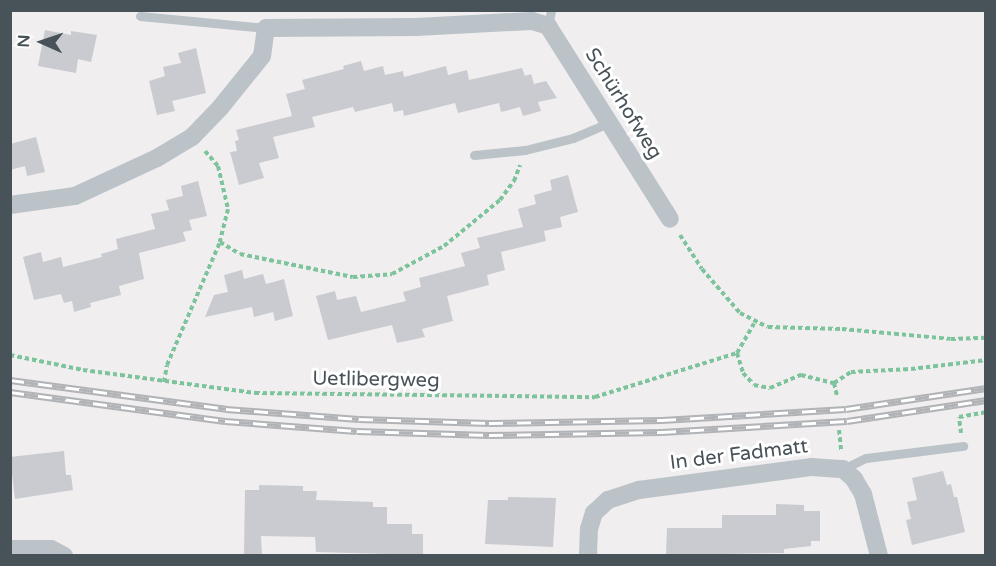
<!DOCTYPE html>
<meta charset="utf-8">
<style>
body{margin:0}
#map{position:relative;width:996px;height:566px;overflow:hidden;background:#f0eeee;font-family:"Varela Round",sans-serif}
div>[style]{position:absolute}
.building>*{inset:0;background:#c9cbd0}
.path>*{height:4px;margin-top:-2px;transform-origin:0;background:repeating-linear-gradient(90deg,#7dc39c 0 4.5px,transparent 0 7.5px)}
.service>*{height:9px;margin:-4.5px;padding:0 4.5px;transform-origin:4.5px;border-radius:4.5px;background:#bbc3c9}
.minor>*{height:18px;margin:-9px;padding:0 9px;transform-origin:9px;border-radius:9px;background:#bbc3c9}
.rail>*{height:7px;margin-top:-3.5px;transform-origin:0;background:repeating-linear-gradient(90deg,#fff 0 14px,#b1b3b7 0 28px);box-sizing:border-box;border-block:2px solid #b1b3b7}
span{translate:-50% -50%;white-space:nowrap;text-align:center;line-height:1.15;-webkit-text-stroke:6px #fff;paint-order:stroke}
.street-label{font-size:20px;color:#485259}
.frame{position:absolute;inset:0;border:12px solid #485259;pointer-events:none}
.north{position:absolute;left:12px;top:12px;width:60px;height:60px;-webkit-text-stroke:4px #fff;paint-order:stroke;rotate:273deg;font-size:16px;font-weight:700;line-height:24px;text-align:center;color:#485259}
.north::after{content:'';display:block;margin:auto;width:21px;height:27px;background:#485259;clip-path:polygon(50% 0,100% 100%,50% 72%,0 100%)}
</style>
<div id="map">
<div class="building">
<i style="clip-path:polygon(45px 30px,71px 35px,71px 31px,97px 35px,91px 62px,78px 59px,76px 73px,38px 66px)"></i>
<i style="clip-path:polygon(196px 48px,206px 93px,172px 101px,175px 111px,157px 115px,149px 81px,165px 76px,163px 67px,181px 63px,178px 53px)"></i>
<i style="clip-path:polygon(361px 61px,364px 71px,383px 66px,385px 75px,403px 71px,404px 77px,446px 66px,448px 75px,467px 70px,469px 80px,522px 68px,525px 76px,531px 74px,534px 84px,546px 81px,557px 98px,538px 102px,541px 111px,523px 116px,520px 107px,501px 112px,499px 103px,458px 113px,455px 103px,404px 116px,403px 110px,394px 112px,392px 103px,355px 112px,353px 107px,312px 117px,315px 127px,273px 137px,279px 158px,259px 163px,264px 178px,239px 185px,230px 152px,237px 151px,235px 141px,239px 140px,236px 130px,292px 116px,286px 94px,305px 89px,302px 80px,344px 69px,343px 66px)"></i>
<i style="clip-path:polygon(36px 137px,45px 172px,27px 176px,25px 166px,10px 170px,10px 144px)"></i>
<i style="clip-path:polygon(568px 175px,578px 212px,560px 217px,562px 227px,544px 231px,546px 241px,501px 252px,505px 270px,487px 275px,489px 285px,447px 296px,453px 321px,422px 329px,425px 337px,397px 343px,392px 325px,328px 340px,316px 296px,335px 291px,337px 300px,356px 296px,361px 312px,406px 301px,403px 292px,421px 287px,419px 278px,465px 266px,461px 253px,480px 248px,477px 238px,523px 227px,518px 209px,536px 204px,534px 195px,552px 190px,550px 180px)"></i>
<i style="clip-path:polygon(198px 181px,207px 216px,189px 220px,192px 230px,183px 232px,186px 241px,139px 253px,144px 279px,119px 286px,121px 295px,90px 303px,91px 307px,74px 312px,72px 301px,64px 303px,61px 294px,34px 300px,23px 257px,41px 252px,43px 262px,61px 257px,63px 267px,102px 257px,101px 254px,118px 249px,116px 239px,155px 229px,151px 214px,169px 210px,166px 200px,183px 196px,181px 186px)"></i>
<i style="clip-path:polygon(242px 270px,244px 279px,263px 274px,266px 284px,284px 279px,293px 316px,275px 321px,273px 312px,254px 317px,252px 307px,205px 317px,214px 295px,228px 292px,224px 275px)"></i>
<i style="clip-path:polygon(64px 451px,66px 475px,71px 475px,73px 490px,15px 499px,10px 457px)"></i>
<i style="clip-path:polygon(943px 471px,947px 485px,951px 484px,954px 497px,957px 497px,965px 532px,912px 545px,906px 520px,911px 519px,907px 502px,917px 500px,912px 478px)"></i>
<i style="clip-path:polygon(259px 485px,303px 486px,303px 491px,317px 491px,316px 500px,373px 502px,373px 507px,387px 507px,387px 524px,412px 524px,412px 534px,423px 534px,423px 555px,316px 552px,315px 537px,261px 536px,262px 555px,244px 555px,245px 490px,259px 490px)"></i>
<i style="clip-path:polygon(508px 497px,556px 498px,553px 547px,485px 544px,488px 500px,508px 500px)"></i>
<i style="clip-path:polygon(776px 504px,804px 505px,804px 511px,820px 511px,820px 541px,811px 541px,811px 546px,784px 549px,784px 553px,666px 555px,667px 528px,722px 528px,722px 515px,776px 515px)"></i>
</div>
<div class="path">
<i style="left:205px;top:151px;width:20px;rotate:49deg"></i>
<i style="left:218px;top:166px;width:44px;rotate:76.9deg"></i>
<i style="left:228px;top:209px;width:34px;rotate:104deg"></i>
<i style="left:220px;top:242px;width:23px;rotate:31deg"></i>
<i style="left:240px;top:254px;width:115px;rotate:11.5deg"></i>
<i style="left:353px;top:277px;width:39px;rotate:-4deg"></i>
<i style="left:392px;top:274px;width:59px;rotate:-28.3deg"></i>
<i style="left:444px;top:246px;width:72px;rotate:-39.4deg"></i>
<i style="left:500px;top:200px;width:24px;rotate:-54deg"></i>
<i style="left:514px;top:181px;width:17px;rotate:-69deg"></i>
<i style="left:680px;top:235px;width:40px;rotate:57.1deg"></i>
<i style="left:702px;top:269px;width:58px;rotate:49.2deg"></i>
<i style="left:740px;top:313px;width:31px;rotate:27deg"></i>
<i style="left:768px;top:327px;width:74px;rotate:1.5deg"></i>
<i style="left:842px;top:329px;width:109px;rotate:5.2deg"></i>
<i style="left:951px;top:339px;width:35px;rotate:-2deg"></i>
<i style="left:737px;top:353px;width:21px;rotate:73deg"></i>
<i style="left:743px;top:373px;width:16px;rotate:47deg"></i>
<i style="left:754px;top:385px;width:16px;rotate:11deg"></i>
<i style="left:770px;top:388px;width:34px;rotate:-23deg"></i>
<i style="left:801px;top:375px;width:34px;rotate:14deg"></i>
<i style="left:10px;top:355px;width:75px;rotate:11.6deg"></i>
<i style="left:83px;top:370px;width:174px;rotate:7.6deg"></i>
<i style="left:255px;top:393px;width:340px;rotate:0.7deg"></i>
<i style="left:595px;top:397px;width:149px;rotate:-17.2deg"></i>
<i style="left:737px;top:353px;width:34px;rotate:-60deg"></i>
<i style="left:164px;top:382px;width:17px;rotate:-80deg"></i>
<i style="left:167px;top:365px;width:134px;rotate:-66.7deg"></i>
<i style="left:834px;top:383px;width:20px;rotate:-33deg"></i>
<i style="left:851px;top:372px;width:60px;rotate:-2.9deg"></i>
<i style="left:911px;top:369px;width:76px;rotate:-6.8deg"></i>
<i style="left:834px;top:383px;width:13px;rotate:77deg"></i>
<i style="left:839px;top:430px;width:20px;rotate:84deg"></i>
<i style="left:961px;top:433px;width:16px;rotate:-97deg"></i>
<i style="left:959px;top:417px;width:27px;rotate:-10deg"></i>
</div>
<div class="service">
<i style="left:140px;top:16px;width:127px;rotate:5.4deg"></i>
<i style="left:548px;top:26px;width:16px;rotate:-79deg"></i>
<i style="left:474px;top:155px;width:51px;rotate:-5.6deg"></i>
<i style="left:525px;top:150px;width:49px;rotate:-14deg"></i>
<i style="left:573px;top:138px;width:38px;rotate:-23deg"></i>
<i style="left:843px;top:469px;width:25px;rotate:-26deg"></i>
<i style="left:866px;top:458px;width:98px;rotate:-7.1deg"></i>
</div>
<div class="minor">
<i style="left:10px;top:205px;width:66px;rotate:-7.9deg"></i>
<i style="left:75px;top:196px;width:90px;rotate:-24.9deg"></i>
<i style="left:157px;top:158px;width:41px;rotate:-31deg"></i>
<i style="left:192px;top:137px;width:40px;rotate:-46deg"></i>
<i style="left:220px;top:108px;width:67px;rotate:-51.1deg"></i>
<i style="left:262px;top:56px;width:28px;rotate:-82deg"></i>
<i style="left:266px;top:28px;width:150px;rotate:-0.4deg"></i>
<i style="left:416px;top:27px;width:116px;rotate:-3deg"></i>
<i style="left:532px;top:21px;width:17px;rotate:17deg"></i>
<i style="left:548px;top:26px;width:228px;rotate:57.7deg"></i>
<i style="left:10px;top:549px;width:41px"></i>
<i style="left:51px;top:549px;width:15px;rotate:28deg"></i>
<i style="left:588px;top:556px;width:27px;rotate:-88deg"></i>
<i style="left:589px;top:529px;width:17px;rotate:-73deg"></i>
<i style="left:594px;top:513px;width:19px;rotate:-43deg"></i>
<i style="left:608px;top:500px;width:33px;rotate:-18deg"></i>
<i style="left:639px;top:490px;width:175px;rotate:-7.6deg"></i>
<i style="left:812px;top:467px;width:31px;rotate:4deg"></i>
<i style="left:843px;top:469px;width:15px;rotate:42deg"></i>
<i style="left:854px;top:479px;width:17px;rotate:59deg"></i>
<i style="left:863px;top:494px;width:64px;rotate:75.5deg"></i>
</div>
<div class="rail">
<i style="left:10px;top:380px;width:218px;rotate:7.6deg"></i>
<i style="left:226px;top:409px;width:133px;rotate:4.3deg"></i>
<i style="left:359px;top:419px;width:130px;rotate:1.8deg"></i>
<i style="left:489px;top:423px;width:173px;rotate:-1deg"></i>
<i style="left:662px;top:420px;width:184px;rotate:-3.4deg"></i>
<i style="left:846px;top:409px;width:142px;rotate:-8.5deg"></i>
<i style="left:10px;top:392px;width:217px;rotate:7.7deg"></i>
<i style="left:225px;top:421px;width:132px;rotate:4.3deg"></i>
<i style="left:357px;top:431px;width:132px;rotate:1.7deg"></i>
<i style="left:489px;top:435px;width:173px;rotate:-1deg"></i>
<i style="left:662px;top:432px;width:185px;rotate:-3.4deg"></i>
<i style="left:847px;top:421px;width:141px;rotate:-8.6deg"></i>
</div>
<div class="street-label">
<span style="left:623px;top:104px;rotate:58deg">Schürhofweg</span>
<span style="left:376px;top:380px;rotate:1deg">Uetlibergweg</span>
<span style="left:739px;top:455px;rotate:-7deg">In der Fadmatt</span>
</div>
<div class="frame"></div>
<div class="north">N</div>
</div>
